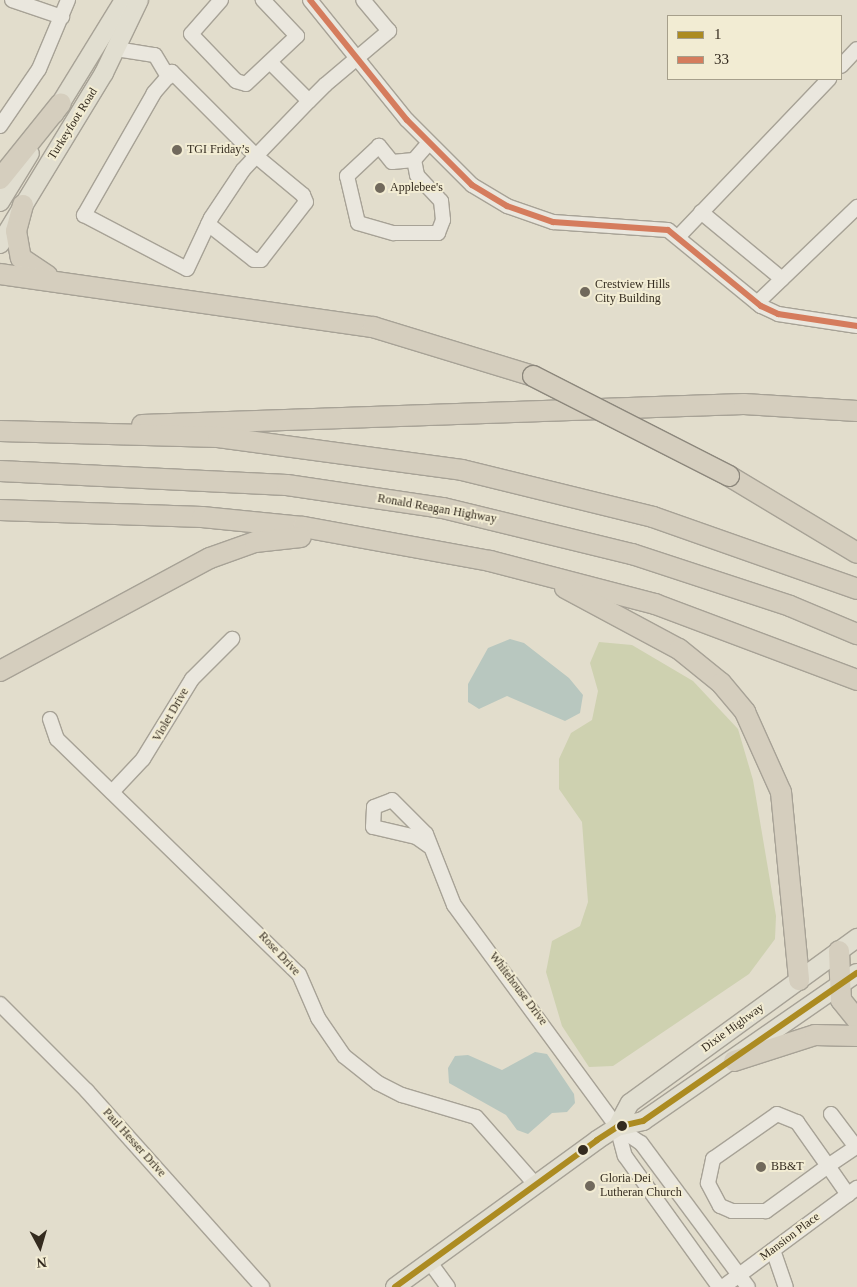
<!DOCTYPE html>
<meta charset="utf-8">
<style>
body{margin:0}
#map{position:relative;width:857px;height:1287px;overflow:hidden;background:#e2ddcc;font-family:Georgia,serif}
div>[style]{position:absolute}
.green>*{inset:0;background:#ced1b0}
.water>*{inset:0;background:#b8c7bf}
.roads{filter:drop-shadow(1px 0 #a7a296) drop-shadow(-1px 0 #a7a296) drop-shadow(0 1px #a7a296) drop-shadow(0 -1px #a7a296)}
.minor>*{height:14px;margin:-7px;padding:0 7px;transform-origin:7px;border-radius:7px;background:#eae7de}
.major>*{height:18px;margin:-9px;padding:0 9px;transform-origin:9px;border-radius:9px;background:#e1ded0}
.highway>*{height:20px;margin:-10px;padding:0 10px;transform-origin:10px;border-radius:10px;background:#d5cebe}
.bridges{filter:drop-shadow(1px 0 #8c877c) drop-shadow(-1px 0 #8c877c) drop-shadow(0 1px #8c877c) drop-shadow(0 -1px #8c877c)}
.highway-bridge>*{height:20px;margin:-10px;padding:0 10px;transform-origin:10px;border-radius:10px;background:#d5cebe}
.bus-1>*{height:6px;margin:-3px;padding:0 3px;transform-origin:3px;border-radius:3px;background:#ac8b21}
.bus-2>*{height:6px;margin:-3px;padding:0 3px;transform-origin:3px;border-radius:3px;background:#d57c5d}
.dots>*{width:14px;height:14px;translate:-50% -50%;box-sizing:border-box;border:2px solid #f2ecd3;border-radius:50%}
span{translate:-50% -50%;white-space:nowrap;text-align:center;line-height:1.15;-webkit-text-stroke:4px #f2ecd3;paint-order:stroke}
.street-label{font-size:12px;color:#342b1f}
.poi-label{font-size:12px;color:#342b1f}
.left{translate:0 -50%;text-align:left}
.legend{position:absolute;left:667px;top:15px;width:175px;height:65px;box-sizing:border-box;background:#f2ecd3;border:1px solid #a69f8b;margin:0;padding:6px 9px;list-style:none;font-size:15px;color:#342b1f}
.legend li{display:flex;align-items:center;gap:10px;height:25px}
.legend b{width:25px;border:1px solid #a69f8b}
.north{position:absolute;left:15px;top:1222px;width:50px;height:50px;-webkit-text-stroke:4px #f2ecd3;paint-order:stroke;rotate:174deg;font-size:14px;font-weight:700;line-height:20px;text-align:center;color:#342b1f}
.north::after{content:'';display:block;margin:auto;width:18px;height:22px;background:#342b1f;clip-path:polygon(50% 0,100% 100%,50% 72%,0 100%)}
</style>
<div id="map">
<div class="green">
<i style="clip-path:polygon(599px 642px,632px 645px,693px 681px,738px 729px,753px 780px,776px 916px,775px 939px,749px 974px,613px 1066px,589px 1067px,562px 1026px,546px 972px,552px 941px,580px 926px,588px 902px,582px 822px,559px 789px,559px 759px,571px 733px,592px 720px,598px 691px,590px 663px)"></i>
</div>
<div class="water">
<i style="clip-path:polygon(510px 639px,524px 643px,569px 678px,583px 695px,580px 713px,565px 721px,507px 696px,479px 709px,468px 702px,468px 684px,488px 648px)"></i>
<i style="clip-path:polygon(535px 1052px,547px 1054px,574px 1094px,575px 1103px,567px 1112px,552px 1113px,528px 1134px,517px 1130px,506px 1115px,449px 1083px,448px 1068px,455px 1056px,468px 1055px,502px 1070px)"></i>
</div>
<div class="roads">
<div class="minor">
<i style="left:12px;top:0;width:53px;rotate:18.8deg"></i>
<i style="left:221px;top:0;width:45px;rotate:131.4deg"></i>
<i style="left:191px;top:34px;width:65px;rotate:46.2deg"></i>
<i style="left:236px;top:81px;width:10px;rotate:17deg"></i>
<i style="left:246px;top:84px;width:70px;rotate:-43.3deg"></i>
<i style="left:297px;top:36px;width:50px;rotate:-133.4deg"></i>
<i style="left:310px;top:0;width:154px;rotate:51.1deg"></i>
<i style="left:407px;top:120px;width:92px;rotate:45deg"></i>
<i style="left:472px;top:185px;width:41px;rotate:31deg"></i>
<i style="left:507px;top:206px;width:49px;rotate:19.2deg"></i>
<i style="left:553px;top:222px;width:115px;rotate:4deg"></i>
<i style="left:668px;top:230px;width:120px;rotate:39.3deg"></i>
<i style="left:761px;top:306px;width:19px;rotate:25deg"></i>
<i style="left:778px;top:314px;width:80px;rotate:8.6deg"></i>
<i style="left:116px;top:49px;width:39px;rotate:9deg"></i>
<i style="left:155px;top:55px;width:26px;rotate:59deg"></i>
<i style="left:272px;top:64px;width:52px;rotate:45deg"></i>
<i style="left:841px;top:66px;width:23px;rotate:-47deg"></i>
<i style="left:0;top:126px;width:69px;rotate:-55.6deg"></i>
<i style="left:39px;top:69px;width:75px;rotate:-67.2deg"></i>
<i style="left:414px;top:160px;width:22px;rotate:175deg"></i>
<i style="left:392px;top:162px;width:21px;rotate:-129deg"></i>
<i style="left:379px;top:146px;width:44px;rotate:136.8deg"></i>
<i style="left:347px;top:176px;width:48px;rotate:76.8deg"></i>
<i style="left:358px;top:223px;width:37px;rotate:16deg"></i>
<i style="left:394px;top:233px;width:44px"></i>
<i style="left:438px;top:233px;width:14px;rotate:-69deg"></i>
<i style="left:443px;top:220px;width:19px;rotate:-96deg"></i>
<i style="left:441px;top:201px;width:35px;rotate:-133deg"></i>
<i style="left:417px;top:175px;width:15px;rotate:-101deg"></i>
<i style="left:414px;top:160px;width:21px;rotate:-49deg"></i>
<i style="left:701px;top:212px;width:105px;rotate:39.6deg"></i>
<i style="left:208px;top:224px;width:58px;rotate:38deg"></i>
<i style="left:254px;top:260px;width:7px"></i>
<i style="left:261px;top:260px;width:73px;rotate:-52.2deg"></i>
<i style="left:306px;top:202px;width:8px;rotate:-113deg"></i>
<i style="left:303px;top:195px;width:61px;rotate:-140.3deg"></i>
<i style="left:256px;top:156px;width:119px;rotate:-135deg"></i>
<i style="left:172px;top:72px;width:28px;rotate:131deg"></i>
<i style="left:154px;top:93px;width:141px;rotate:119.8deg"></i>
<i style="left:84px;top:215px;width:116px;rotate:27.7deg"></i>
<i style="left:187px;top:269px;width:56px;rotate:-64.8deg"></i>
<i style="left:211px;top:218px;width:58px;rotate:-56.3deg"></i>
<i style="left:243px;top:170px;width:19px;rotate:-47deg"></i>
<i style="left:256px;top:156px;width:76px;rotate:-46.1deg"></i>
<i style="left:309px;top:101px;width:23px;rotate:-45deg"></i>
<i style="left:325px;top:85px;width:84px;rotate:-40.2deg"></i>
<i style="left:389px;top:31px;width:40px;rotate:-130deg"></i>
<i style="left:678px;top:237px;width:219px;rotate:-46.3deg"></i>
<i style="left:757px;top:303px;width:139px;rotate:-43.8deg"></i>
<i style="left:50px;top:719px;width:21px;rotate:71deg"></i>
<i style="left:57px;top:739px;width:337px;rotate:44.2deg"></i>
<i style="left:299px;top:974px;width:48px;rotate:66.6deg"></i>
<i style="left:318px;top:1018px;width:46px;rotate:55.6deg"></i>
<i style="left:344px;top:1056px;width:43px;rotate:38.5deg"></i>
<i style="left:378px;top:1083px;width:27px;rotate:27deg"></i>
<i style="left:402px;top:1095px;width:77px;rotate:16.6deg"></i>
<i style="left:476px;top:1117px;width:89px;rotate:48.6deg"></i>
<i style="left:112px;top:792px;width:45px;rotate:-46.8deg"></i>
<i style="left:143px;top:759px;width:94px;rotate:-58.5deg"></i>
<i style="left:192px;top:679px;width:57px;rotate:-45deg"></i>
<i style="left:429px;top:846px;width:16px;rotate:-145deg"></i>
<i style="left:416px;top:837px;width:44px;rotate:-166.9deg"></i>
<i style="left:373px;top:827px;width:20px;rotate:-87deg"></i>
<i style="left:374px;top:807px;width:19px;rotate:-21deg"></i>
<i style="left:392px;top:800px;width:48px;rotate:45deg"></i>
<i style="left:426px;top:834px;width:76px;rotate:68.5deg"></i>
<i style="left:454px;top:905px;width:275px;rotate:53.7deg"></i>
<i style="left:617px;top:1127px;width:29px;rotate:34deg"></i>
<i style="left:641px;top:1143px;width:179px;rotate:53.4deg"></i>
<i style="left:0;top:1004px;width:123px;rotate:45deg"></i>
<i style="left:87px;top:1091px;width:263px;rotate:48.2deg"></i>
<i style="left:831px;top:1114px;width:41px;rotate:52.9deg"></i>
<i style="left:856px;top:1147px;width:34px;rotate:146deg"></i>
<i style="left:828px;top:1166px;width:77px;rotate:144deg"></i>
<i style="left:766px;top:1211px;width:34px;rotate:180deg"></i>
<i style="left:732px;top:1211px;width:13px;rotate:-157deg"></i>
<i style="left:720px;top:1206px;width:26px;rotate:-118deg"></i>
<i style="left:708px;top:1183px;width:25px;rotate:-78deg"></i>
<i style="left:713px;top:1159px;width:78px;rotate:-35.1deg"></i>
<i style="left:777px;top:1114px;width:22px;rotate:22deg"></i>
<i style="left:797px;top:1122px;width:54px;rotate:54.8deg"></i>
<i style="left:828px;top:1166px;width:35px;rotate:55deg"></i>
<i style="left:617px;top:1127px;width:30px;rotate:75deg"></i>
<i style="left:625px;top:1156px;width:161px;rotate:54.3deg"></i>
<i style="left:773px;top:1250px;width:39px;rotate:71deg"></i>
<i style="left:429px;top:1261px;width:32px;rotate:54deg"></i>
<i style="left:723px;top:1287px;width:167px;rotate:-36.5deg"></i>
</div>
<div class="major">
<i style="left:54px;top:114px;width:134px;rotate:-58.4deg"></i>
<i style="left:0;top:202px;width:57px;rotate:-58.5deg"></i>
<i style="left:0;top:244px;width:200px;rotate:-58.7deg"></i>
<i style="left:104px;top:73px;width:81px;rotate:-64.4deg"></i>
<i style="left:617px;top:1127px;width:27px;rotate:-62deg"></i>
<i style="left:630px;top:1103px;width:281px;rotate:-36deg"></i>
<i style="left:395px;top:1287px;width:250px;rotate:-36deg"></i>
<i style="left:597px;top:1140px;width:24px;rotate:-33deg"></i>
<i style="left:617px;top:1127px;width:27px;rotate:-13deg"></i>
<i style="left:643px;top:1121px;width:260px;rotate:-34.7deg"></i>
</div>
<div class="highway">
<i style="left:0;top:179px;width:97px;rotate:-51.2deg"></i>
<i style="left:23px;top:205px;width:27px;rotate:105deg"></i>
<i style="left:16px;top:231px;width:27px;rotate:80deg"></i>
<i style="left:21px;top:258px;width:32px;rotate:34deg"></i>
<i style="left:0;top:274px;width:377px;rotate:8.1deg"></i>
<i style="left:373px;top:327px;width:167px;rotate:17deg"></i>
<i style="left:142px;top:425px;width:602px;rotate:-2deg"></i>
<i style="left:744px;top:404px;width:113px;rotate:3.5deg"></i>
<i style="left:0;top:431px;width:218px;rotate:1.6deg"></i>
<i style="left:218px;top:437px;width:246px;rotate:7.7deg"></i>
<i style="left:462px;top:470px;width:197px;rotate:13.8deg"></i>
<i style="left:653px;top:517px;width:216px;rotate:19.4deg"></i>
<i style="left:0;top:471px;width:287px;rotate:2.8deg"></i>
<i style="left:287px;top:485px;width:158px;rotate:8.4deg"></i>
<i style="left:443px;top:508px;width:195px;rotate:13.7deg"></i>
<i style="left:632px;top:554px;width:166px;rotate:18.2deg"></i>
<i style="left:790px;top:606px;width:73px;rotate:22.7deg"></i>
<i style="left:729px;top:476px;width:149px;rotate:31deg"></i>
<i style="left:0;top:510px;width:202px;rotate:2deg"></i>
<i style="left:202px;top:517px;width:101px;rotate:5.7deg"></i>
<i style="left:303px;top:527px;width:190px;rotate:10.3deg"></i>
<i style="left:490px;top:561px;width:171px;rotate:14.6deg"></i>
<i style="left:655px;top:604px;width:216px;rotate:20.6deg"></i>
<i style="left:565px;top:588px;width:129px;rotate:28.2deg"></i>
<i style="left:679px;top:649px;width:54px;rotate:39deg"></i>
<i style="left:721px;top:683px;width:38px;rotate:50deg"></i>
<i style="left:745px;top:712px;width:88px;rotate:65.8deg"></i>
<i style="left:781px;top:792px;width:189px;rotate:84.5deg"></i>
<i style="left:0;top:671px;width:238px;rotate:-28.3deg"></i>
<i style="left:210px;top:558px;width:48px;rotate:-19.6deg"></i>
<i style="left:255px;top:542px;width:46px;rotate:-6.2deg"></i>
<i style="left:839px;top:951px;width:49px;rotate:87.7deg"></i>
<i style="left:841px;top:1000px;width:26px;rotate:51deg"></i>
<i style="left:734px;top:1061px;width:85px;rotate:-17.8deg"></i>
<i style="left:815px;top:1035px;width:42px;rotate:1.4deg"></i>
</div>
</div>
<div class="bridges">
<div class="highway-bridge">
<i style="left:533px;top:376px;width:220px;rotate:27deg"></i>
</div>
</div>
<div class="bus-1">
<i style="left:395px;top:1287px;width:250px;rotate:-36deg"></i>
<i style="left:597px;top:1140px;width:24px;rotate:-33deg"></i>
<i style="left:617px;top:1127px;width:27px;rotate:-13deg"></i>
<i style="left:643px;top:1121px;width:260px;rotate:-34.7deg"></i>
</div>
<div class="bus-2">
<i style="left:310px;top:0;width:154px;rotate:51.1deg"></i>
<i style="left:407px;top:120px;width:92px;rotate:45deg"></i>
<i style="left:472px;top:185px;width:41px;rotate:31deg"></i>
<i style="left:507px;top:206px;width:49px;rotate:19.2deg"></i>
<i style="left:553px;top:222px;width:115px;rotate:4deg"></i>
<i style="left:668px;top:230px;width:120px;rotate:39.3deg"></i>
<i style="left:761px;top:306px;width:19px;rotate:25deg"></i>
<i style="left:778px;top:314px;width:80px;rotate:8.6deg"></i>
</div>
<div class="dots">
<i style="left:177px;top:150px;background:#71695c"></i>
<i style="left:380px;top:188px;background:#71695c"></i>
<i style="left:585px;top:292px;background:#71695c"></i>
<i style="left:622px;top:1126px;background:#342b1f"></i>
<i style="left:583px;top:1150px;background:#342b1f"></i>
<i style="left:761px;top:1167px;background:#71695c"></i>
<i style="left:590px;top:1186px;background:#71695c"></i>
</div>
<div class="street-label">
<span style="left:73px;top:124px;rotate:-58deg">Turkeyfoot Road</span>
<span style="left:437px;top:509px;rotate:10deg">Ronald Reagan Highway</span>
<span style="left:171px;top:715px;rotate:-60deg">Violet Drive</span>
<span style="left:279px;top:954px;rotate:47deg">Rose Drive</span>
<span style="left:518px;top:989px;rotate:53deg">Whitehouse Drive</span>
<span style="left:733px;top:1028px;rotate:-36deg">Dixie Highway</span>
<span style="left:134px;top:1143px;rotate:48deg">Paul Hesser Drive</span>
<span style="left:790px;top:1237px;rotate:-37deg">Mansion Place</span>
</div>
<div class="poi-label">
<span class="left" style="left:187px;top:150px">TGI Friday’s</span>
<span class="left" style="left:390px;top:188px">Applebee's</span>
<span class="left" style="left:595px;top:292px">Crestview Hills<br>City Building</span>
<span class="left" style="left:771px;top:1167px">BB&amp;T</span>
<span class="left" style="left:600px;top:1186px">Gloria Dei<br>Lutheran Church</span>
</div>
<ul class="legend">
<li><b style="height:6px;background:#ac8b21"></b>1</li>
<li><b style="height:6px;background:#d57c5d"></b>33</li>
</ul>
<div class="north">N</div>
</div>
